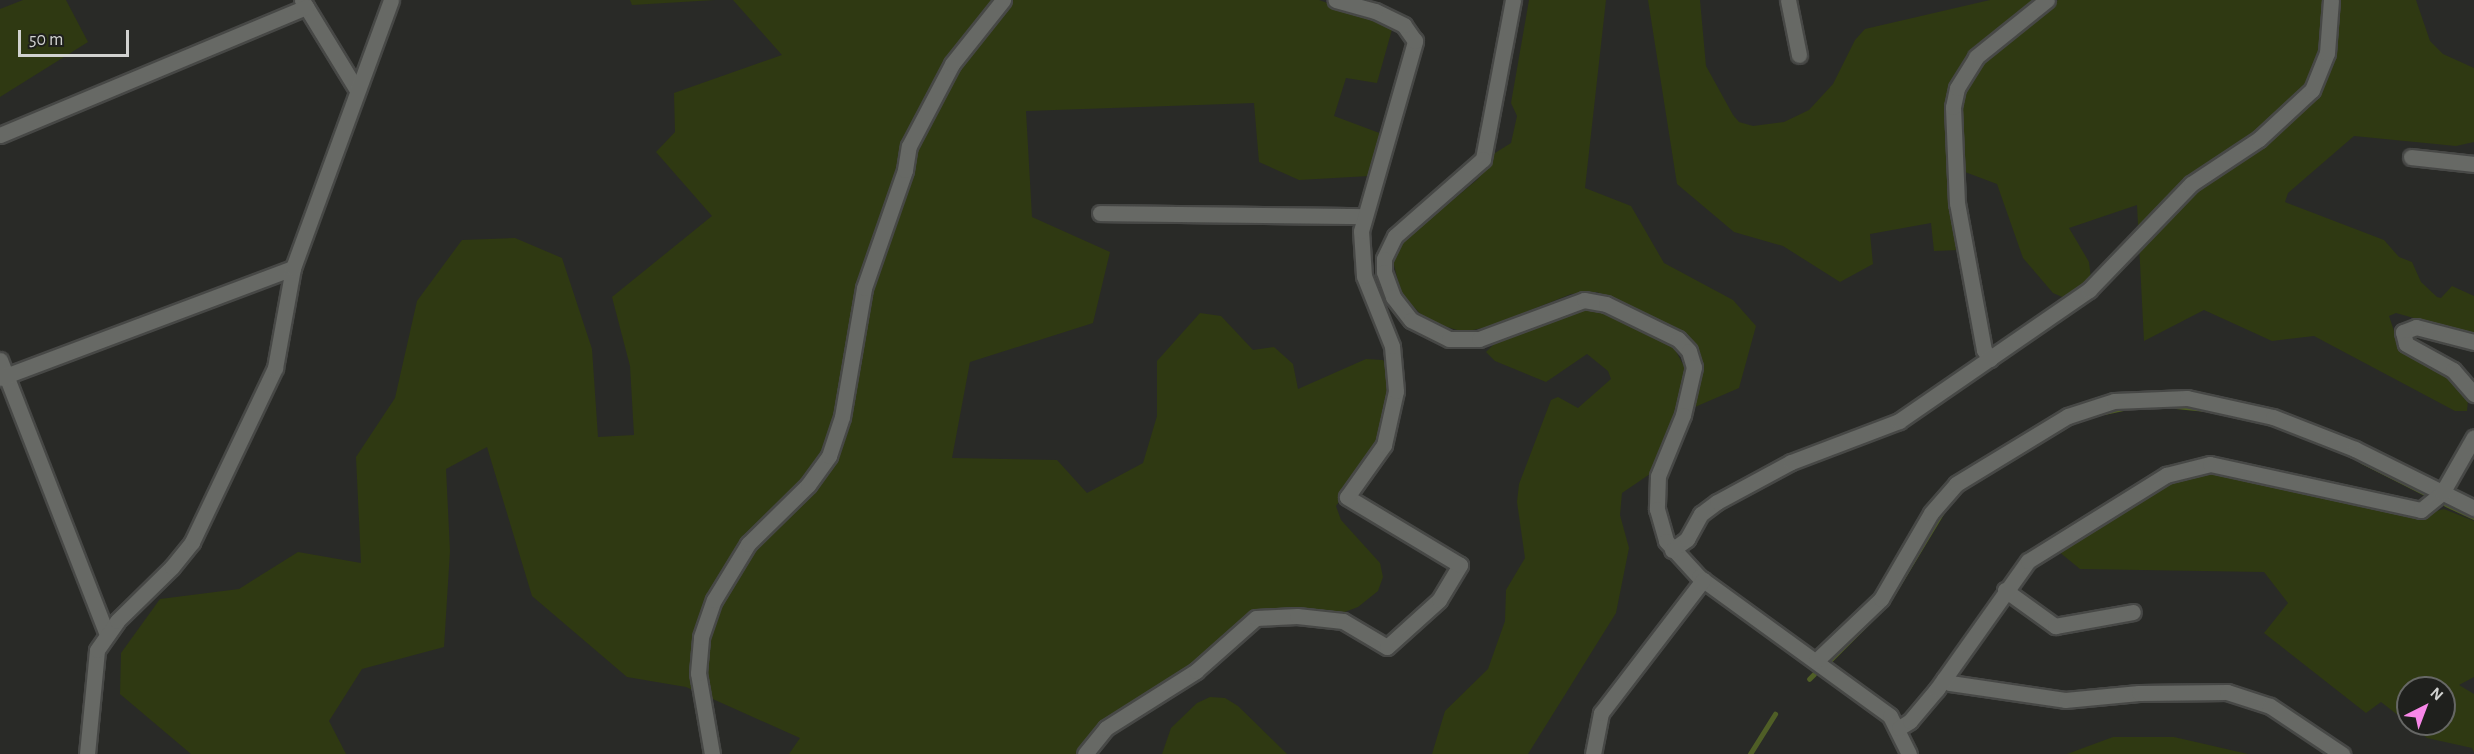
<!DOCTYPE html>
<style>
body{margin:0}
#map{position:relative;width:2474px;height:754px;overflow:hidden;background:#292a27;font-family:"Alegreya Sans",sans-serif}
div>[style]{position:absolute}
.green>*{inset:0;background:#2f3912}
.stream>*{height:4.5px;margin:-2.25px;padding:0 2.25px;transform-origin:2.25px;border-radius:2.25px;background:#4f5e26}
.roads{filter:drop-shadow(2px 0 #474846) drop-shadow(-2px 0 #474846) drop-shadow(0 2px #474846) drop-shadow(0 -2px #474846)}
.street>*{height:15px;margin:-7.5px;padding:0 7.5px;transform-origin:7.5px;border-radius:7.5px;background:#676965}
span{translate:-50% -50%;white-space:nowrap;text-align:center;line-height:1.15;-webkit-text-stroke:5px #1f201d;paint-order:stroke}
.north{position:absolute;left:2396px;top:676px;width:60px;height:60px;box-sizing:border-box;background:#1f201d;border:2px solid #666765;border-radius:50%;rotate:42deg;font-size:16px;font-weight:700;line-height:24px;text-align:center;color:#d1d2d0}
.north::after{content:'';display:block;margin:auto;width:21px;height:27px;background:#f987e9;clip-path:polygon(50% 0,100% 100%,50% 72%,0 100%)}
.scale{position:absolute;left:18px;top:30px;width:111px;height:27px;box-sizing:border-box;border:3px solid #d1d2d0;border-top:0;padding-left:8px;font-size:18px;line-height:21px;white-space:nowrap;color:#d1d2d0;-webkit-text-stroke:4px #1f201d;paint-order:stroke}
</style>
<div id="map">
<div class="green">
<i style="clip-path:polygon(23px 0,66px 0,88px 42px,0 97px,0 9px)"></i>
<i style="clip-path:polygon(630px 0,715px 0,632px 5px)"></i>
<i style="clip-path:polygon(733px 0,1319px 0,1393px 26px,1377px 83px,1346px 78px,1334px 116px,1382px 134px,1369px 176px,1299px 180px,1259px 162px,1254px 103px,1026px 111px,1032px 217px,1110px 252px,1093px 323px,970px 362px,952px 458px,1057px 460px,1087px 493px,1143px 463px,1157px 416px,1157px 361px,1200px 313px,1221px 316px,1253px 350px,1274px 347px,1293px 364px,1298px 389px,1366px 359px,1383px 360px,1392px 376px,1387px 412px,1374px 452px,1336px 506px,1341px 520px,1380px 563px,1383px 577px,1378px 591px,1358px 607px,1342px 613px,1260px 611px,1206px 657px,1097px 728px,1079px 754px,789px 754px,800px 738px,686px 687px,627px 677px,532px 596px,487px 447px,446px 469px,450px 551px,444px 647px,362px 669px,329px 721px,346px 754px,191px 754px,120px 694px,121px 653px,160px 599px,239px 589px,298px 552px,361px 563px,356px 457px,395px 398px,417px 301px,462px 240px,515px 238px,562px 258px,592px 349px,598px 437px,634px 435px,630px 366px,612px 297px,712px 216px,656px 152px,675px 132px,674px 93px,782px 55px)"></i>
<i style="clip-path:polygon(1529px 0,1606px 0,1585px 188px,1631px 206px,1664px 263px,1733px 300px,1756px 326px,1739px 388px,1695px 407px,1702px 367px,1691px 339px,1675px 327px,1597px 292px,1571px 294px,1491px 326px,1464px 332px,1427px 321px,1401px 293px,1393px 261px,1402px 242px,1478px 179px,1495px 153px,1511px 143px,1517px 116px,1511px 103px)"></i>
<i style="clip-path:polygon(1648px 0,1700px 0,1706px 66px,1733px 115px,1739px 122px,1753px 126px,1784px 122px,1809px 110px,1833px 84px,1855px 40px,1865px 29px,1990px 0,2036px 0,1972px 52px,1951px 86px,1946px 105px,1946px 152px,1959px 250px,1934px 251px,1931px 223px,1870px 234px,1873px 264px,1840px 282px,1783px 246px,1734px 232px,1677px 184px)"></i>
<i style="clip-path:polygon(2058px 0,2416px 0,2430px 41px,2443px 54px,2474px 68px,2474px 142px,2456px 146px,2354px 136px,2288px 193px,2285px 202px,2384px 240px,2399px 257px,2412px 262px,2421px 282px,2437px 297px,2441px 298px,2452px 286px,2474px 296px,2474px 335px,2396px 313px,2389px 316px,2400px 349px,2457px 383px,2468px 400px,2467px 411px,2455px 411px,2314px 336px,2272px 341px,2204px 310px,2144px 341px,2137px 205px,2069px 228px,2089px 262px,2091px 279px,2067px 299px,2053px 293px,2023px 258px,1997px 184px,1965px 172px,1960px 162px,1959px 108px,1964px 91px,1981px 61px)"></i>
<i style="clip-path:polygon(1585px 309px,1603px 313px,1673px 346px,1685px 368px,1675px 412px,1650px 474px,1622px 493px,1620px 515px,1629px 548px,1616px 613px,1528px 754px,1432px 754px,1445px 711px,1488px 669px,1505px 621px,1506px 590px,1525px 558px,1517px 502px,1519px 484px,1551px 400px,1558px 397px,1578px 408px,1611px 379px,1608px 371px,1587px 354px,1546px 382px,1495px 361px,1486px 352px,1494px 344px)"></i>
<i style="clip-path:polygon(2196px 473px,2224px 474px,2414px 517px,2444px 509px,2474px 521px,2474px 677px,2459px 685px,2474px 694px,2474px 752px,2472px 748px,2427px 738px,2409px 724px,2444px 724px,2444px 688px,2408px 688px,2408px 723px,2381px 702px,2366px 713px,2264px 633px,2288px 603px,2264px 572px,2080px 569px,2058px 551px,2170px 481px)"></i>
<i style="clip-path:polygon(1210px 697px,1225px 698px,1238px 706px,1287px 754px,1162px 754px,1171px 728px,1197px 703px)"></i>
<i style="clip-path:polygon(2113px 737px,2174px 737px,2248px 754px,2067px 754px)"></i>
</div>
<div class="stream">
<i style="left:2176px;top:406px;width:27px;rotate:6deg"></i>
<i style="left:2104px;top:412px;width:19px;rotate:-12deg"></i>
<i style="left:2362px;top:461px;width:75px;rotate:26.9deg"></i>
<i style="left:2446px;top:504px;width:31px;rotate:25deg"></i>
<i style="left:1829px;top:661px;width:82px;rotate:-45deg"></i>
<i style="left:1887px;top:603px;width:109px;rotate:-58.9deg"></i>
<i style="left:1809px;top:679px;width:7px;rotate:-45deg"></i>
<i style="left:1750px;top:754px;width:47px;rotate:-58deg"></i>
</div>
<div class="roads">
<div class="street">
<i style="left:302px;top:0;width:105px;rotate:58.6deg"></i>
<i style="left:1513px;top:0;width:162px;rotate:100.7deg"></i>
<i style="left:1483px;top:159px;width:117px;rotate:138.8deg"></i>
<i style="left:1395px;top:236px;width:25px;rotate:116deg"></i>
<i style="left:1384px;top:259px;width:13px;rotate:90deg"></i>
<i style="left:1384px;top:272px;width:27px;rotate:70deg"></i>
<i style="left:1393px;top:297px;width:29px;rotate:52deg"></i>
<i style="left:1411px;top:320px;width:42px;rotate:26.6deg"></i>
<i style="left:1449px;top:339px;width:30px"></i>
<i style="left:1479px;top:339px;width:112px;rotate:-20.4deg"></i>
<i style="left:1584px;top:300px;width:22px;rotate:10deg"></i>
<i style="left:1606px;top:304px;width:80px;rotate:25.9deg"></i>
<i style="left:1678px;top:339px;width:16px;rotate:47deg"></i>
<i style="left:1689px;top:351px;width:17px;rotate:73deg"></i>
<i style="left:1694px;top:367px;width:49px;rotate:102.9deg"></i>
<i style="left:1683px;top:415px;width:66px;rotate:112.3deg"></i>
<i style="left:1658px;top:476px;width:33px;rotate:92deg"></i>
<i style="left:1657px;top:509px;width:33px;rotate:74deg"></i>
<i style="left:1666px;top:541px;width:49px;rotate:47.5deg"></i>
<i style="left:1699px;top:577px;width:236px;rotate:36deg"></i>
<i style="left:1890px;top:716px;width:42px;rotate:63.4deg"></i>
<i style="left:1788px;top:0;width:56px;rotate:78.7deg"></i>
<i style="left:0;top:135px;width:332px;rotate:-22.7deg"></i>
<i style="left:2411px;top:157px;width:63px;rotate:6.3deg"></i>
<i style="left:1100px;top:213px;width:263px;rotate:0.7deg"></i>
<i style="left:2474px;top:342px;width:60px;rotate:-165.5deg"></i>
<i style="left:2416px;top:327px;width:14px;rotate:159deg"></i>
<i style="left:2403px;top:332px;width:12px;rotate:76deg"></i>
<i style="left:2406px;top:344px;width:54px;rotate:29deg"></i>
<i style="left:2453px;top:370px;width:32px;rotate:49deg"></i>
<i style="left:1990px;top:359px;width:11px;rotate:-124deg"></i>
<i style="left:1984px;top:350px;width:149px;rotate:-100.4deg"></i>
<i style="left:1957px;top:203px;width:96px;rotate:-92.4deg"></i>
<i style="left:1953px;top:107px;width:19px;rotate:-78deg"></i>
<i style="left:1957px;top:88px;width:36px;rotate:-58deg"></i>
<i style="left:1976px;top:57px;width:91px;rotate:-38.8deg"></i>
<i style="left:0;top:360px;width:294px;rotate:68.7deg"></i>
<i style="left:0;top:378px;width:313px;rotate:-20.6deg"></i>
<i style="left:1672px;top:550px;width:19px;rotate:-36deg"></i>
<i style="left:1687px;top:539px;width:29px;rotate:-61deg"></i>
<i style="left:1701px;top:514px;width:20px;rotate:-37deg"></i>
<i style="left:1717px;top:502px;width:84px;rotate:-28.4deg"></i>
<i style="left:1791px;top:462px;width:116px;rotate:-20.8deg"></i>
<i style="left:1899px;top:421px;width:231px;rotate:-34.6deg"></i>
<i style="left:2089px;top:290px;width:147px;rotate:-46.1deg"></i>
<i style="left:2191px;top:184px;width:82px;rotate:-33.5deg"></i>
<i style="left:2259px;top:139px;width:72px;rotate:-42.8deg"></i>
<i style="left:2312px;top:90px;width:40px;rotate:-68deg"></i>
<i style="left:2327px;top:53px;width:53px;rotate:-85.7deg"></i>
<i style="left:2005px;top:590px;width:62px;rotate:35.8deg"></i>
<i style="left:2055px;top:626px;width:79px;rotate:-10.2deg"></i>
<i style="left:1816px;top:661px;width:90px;rotate:-43.6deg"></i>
<i style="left:1881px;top:599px;width:99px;rotate:-59.8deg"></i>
<i style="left:1931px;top:513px;width:38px;rotate:-49deg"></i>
<i style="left:1956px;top:484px;width:131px;rotate:-31.3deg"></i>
<i style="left:2068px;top:416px;width:48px;rotate:-18.1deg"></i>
<i style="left:2114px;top:401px;width:73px;rotate:-2.4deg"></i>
<i style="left:2187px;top:398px;width:88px;rotate:12.5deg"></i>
<i style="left:2273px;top:417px;width:88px;rotate:21.3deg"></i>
<i style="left:2355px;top:449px;width:133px;rotate:26.4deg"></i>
<i style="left:1944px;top:679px;width:7px;rotate:34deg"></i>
<i style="left:1950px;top:683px;width:116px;rotate:8.4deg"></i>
<i style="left:2065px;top:700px;width:74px;rotate:-5.4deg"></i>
<i style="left:2139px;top:693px;width:88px;rotate:-0.7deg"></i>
<i style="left:2227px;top:692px;width:45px;rotate:18deg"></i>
<i style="left:2270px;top:706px;width:87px;rotate:33.7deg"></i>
<i style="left:1899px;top:728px;width:13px;rotate:-32deg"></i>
<i style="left:1910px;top:721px;width:42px;rotate:-49.8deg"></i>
<i style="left:1937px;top:689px;width:157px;rotate:-54.6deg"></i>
<i style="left:2028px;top:561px;width:163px;rotate:-31.9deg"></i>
<i style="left:2166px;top:475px;width:45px;rotate:-14deg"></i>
<i style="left:2210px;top:464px;width:216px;rotate:12.3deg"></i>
<i style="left:2421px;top:510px;width:27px;rotate:-39deg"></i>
<i style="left:2442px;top:493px;width:64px;rotate:-60.3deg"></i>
<i style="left:87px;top:754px;width:104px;rotate:-84.5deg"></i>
<i style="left:97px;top:650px;width:35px;rotate:-55deg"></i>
<i style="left:117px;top:621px;width:77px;rotate:-44.5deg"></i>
<i style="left:172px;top:567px;width:32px;rotate:-51deg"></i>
<i style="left:192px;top:542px;width:193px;rotate:-64.5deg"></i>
<i style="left:275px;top:368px;width:102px;rotate:-79.8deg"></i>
<i style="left:293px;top:268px;width:285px;rotate:-69.9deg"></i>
<i style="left:712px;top:754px;width:82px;rotate:-99.8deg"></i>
<i style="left:698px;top:673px;width:36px;rotate:-85deg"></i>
<i style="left:701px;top:637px;width:39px;rotate:-71deg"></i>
<i style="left:714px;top:600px;width:66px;rotate:-58.7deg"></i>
<i style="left:748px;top:544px;width:84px;rotate:-44.5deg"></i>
<i style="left:808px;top:485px;width:36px;rotate:-54deg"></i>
<i style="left:829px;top:456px;width:41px;rotate:-71.6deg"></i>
<i style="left:842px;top:417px;width:131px;rotate:-80.3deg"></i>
<i style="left:864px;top:288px;width:125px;rotate:-70.8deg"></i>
<i style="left:905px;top:170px;width:24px;rotate:-81deg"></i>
<i style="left:909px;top:146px;width:93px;rotate:-62.3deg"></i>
<i style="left:952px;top:64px;width:82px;rotate:-51.4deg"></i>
<i style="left:1085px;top:754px;width:33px;rotate:-51deg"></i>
<i style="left:1106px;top:728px;width:107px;rotate:-32.3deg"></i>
<i style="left:1196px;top:671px;width:80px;rotate:-41.5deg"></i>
<i style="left:1256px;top:618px;width:41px;rotate:-2.8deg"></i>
<i style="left:1297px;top:616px;width:46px;rotate:6.2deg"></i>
<i style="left:1343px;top:621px;width:51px;rotate:30.6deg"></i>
<i style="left:1387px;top:647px;width:70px;rotate:-42.1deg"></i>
<i style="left:1439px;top:600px;width:41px;rotate:-59deg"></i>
<i style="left:1460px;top:565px;width:132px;rotate:-149deg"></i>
<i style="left:1347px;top:497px;width:64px;rotate:-54.6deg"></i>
<i style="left:1384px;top:445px;width:55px;rotate:-77.5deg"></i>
<i style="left:1396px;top:391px;width:45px;rotate:-95.1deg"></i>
<i style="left:1392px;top:346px;width:75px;rotate:-111.8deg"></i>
<i style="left:1364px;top:276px;width:45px;rotate:-93.8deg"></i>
<i style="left:1361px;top:231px;width:198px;rotate:-74.1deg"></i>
<i style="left:1415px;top:41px;width:19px;rotate:-125deg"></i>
<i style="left:1404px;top:25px;width:32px;rotate:-154deg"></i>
<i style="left:1375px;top:11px;width:41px;rotate:-164.6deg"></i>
<i style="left:1593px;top:754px;width:42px;rotate:-79deg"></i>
<i style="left:1601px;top:713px;width:168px;rotate:-52.5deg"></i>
</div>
</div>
<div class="north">N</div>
<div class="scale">50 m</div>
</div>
